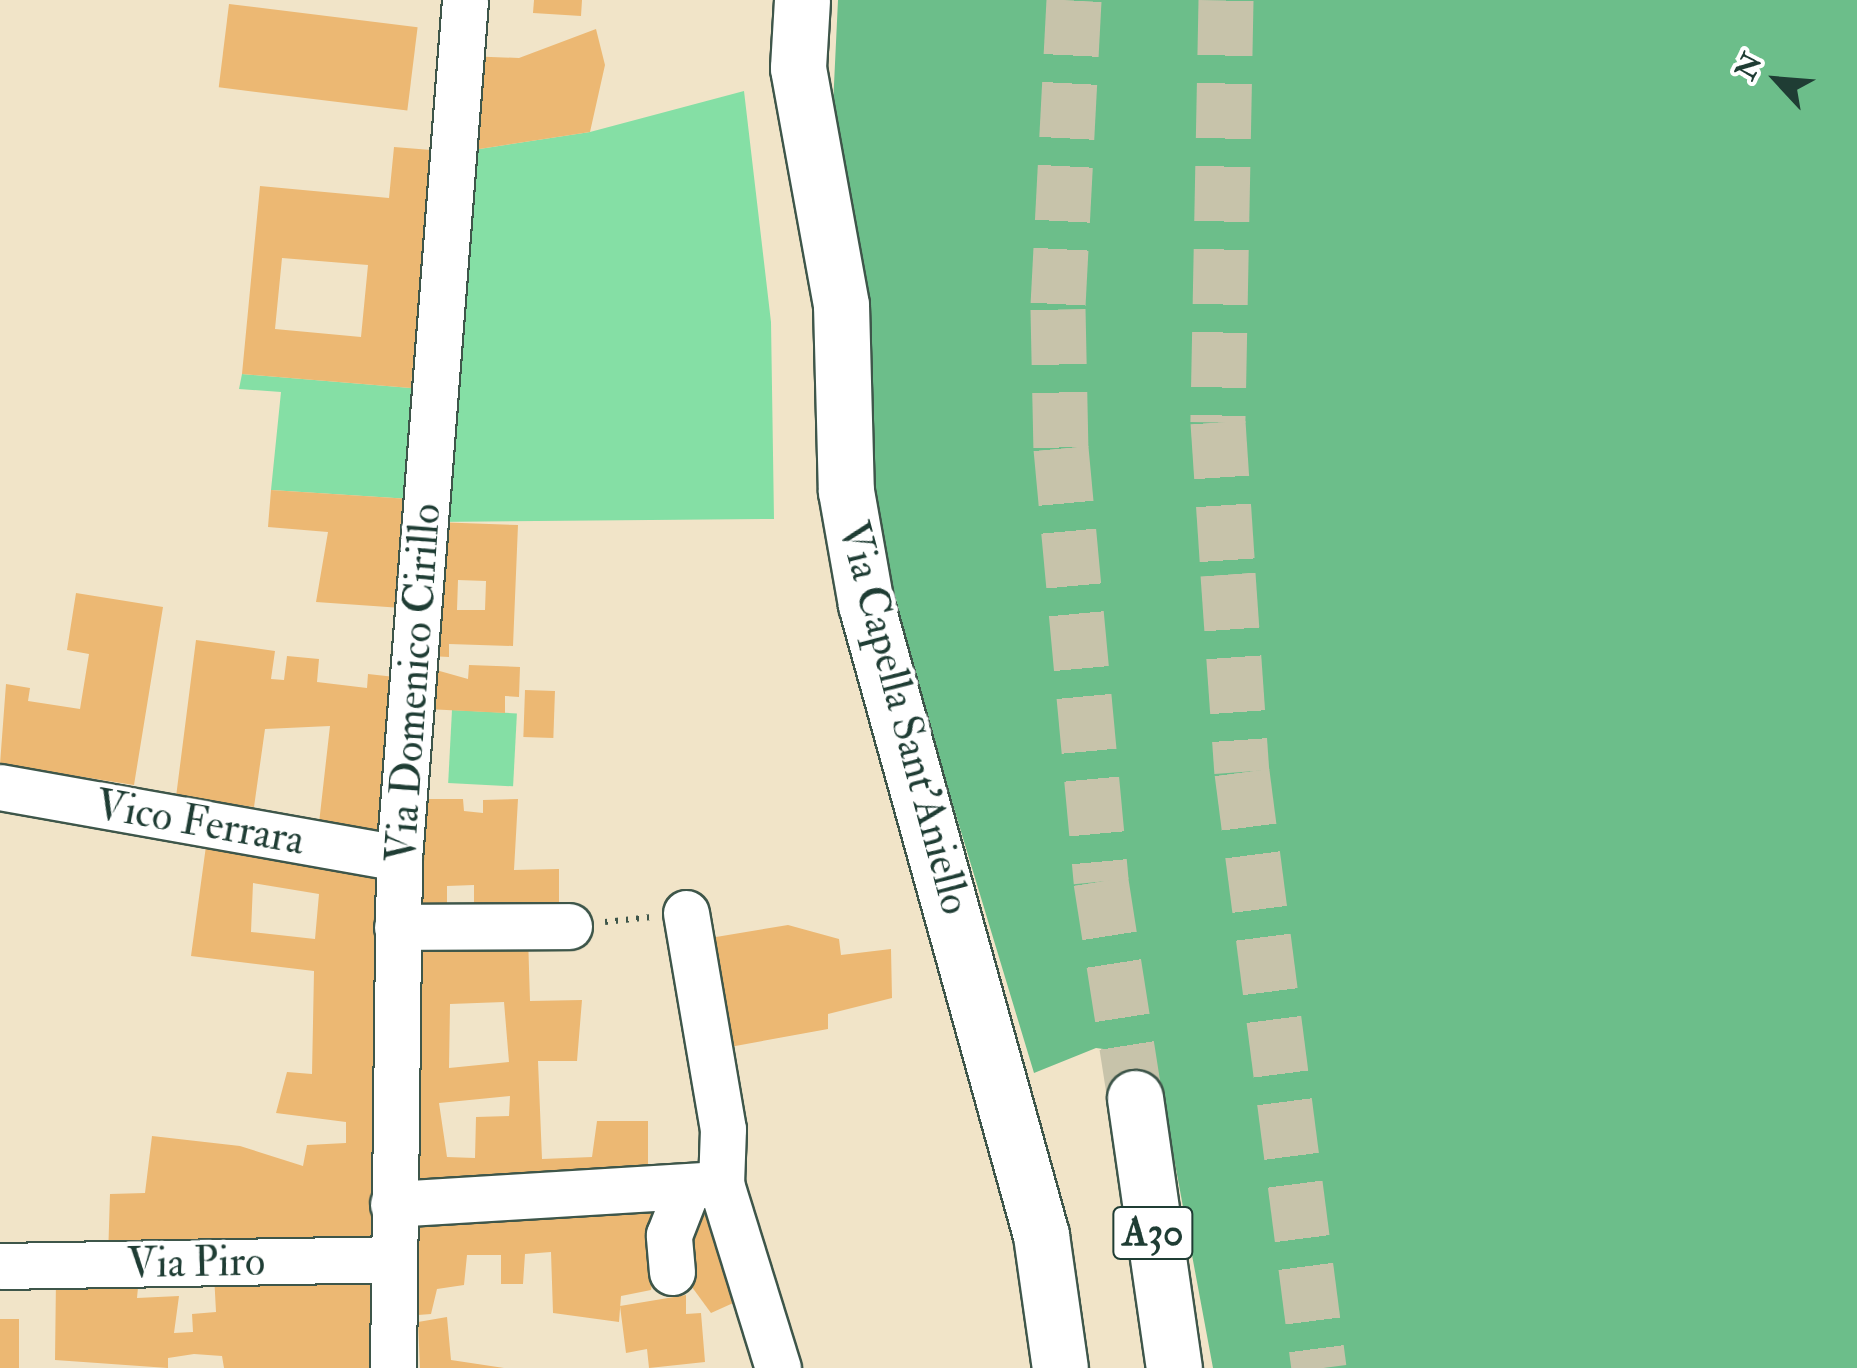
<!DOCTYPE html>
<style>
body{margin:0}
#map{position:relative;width:1857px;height:1368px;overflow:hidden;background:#f1e4c8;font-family:"IM FELL Double Pica",serif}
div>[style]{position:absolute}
.green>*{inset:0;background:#85dfa5;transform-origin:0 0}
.forest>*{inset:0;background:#6cbe8a}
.building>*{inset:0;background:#ecb873;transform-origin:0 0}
.highway-tunnel>*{height:55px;margin-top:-27.5px;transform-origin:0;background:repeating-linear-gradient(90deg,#c7c3aa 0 55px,transparent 0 83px)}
.path>*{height:6px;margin-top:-3px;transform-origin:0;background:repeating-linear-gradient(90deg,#3e564a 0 2.5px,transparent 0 10.5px)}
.roads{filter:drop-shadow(2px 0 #3e564a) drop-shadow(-2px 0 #3e564a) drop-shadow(0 2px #3e564a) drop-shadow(0 -2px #3e564a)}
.minor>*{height:45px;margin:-22.5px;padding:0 22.5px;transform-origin:22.5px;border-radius:22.5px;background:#fff}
.major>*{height:55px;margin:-27.5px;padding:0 27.5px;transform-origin:27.5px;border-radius:27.5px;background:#fff}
.highway>*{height:55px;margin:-27.5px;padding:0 27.5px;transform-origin:27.5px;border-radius:27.5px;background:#fff}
span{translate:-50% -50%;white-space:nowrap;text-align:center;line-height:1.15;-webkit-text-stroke:9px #fff;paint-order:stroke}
.shield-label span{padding:2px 8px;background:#fff;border:2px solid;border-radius:8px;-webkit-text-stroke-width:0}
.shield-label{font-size:40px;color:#1f3d34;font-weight:700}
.street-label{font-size:42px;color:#1f3d34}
.north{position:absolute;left:1727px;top:30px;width:100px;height:100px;-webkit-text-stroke:8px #fff;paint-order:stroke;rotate:296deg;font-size:28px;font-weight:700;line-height:40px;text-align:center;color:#1f3d34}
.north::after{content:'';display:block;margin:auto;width:35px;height:45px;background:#1f3d34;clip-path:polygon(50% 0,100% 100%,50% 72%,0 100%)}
</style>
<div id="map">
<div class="green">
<i style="clip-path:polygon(744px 91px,771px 322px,774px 519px,434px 522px,460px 152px,590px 132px)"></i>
<i style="clip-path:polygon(242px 374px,411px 388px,410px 499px,271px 490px,281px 392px,239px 389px)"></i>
<i style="left:452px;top:710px;width:65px;height:73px;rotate:3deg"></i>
</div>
<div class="forest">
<i style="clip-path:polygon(838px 0,1857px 0,1857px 1368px,1213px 1368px,1155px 1056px,1096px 1048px,1034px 1073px,871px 534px,830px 169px)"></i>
</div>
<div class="building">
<i style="clip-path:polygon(534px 0,582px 0,581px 16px,533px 13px)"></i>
<i style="left:229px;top:4px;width:190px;height:84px;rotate:7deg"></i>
<i style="clip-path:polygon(596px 29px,605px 65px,590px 132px,460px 152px,465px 56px,519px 58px)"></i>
<i style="clip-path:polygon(evenodd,394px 147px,431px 150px,411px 388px,242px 374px,260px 186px,389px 198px,394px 147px,282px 258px,368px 265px,361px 337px,275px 329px,282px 258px)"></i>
<i style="clip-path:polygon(271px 490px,410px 499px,402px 608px,316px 602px,328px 532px,268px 527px)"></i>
<i style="clip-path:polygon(evenodd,434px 522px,518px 525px,513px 646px,449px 644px,449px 657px,429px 656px,434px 522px,458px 580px,486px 581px,485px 610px,457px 610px,458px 580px)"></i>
<i style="clip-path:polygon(76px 593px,163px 607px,134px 785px,0 764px,6px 684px,30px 688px,28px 701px,80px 709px,89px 654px,67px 650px)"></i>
<i style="clip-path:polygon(196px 640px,275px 651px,271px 679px,284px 680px,287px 656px,319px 659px,317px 682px,367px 688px,368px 674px,395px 677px,376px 839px,318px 832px,330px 726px,265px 729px,254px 807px,176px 797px)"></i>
<i style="clip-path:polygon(469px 665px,520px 667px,519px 697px,505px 696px,505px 713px,427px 709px,429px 668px,468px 679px)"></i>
<i style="left:525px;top:690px;width:30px;height:47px;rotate:2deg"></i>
<i style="clip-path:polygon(evenodd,412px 799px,463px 799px,464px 811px,483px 813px,483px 800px,518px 799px,514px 870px,559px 869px,559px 921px,406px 920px,412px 799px,474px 885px,474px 913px,447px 913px,447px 886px,474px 885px)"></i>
<i style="clip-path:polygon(evenodd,206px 846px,382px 866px,375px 1250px,108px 1258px,110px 1194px,145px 1193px,152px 1136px,240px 1146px,303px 1166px,307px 1145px,346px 1143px,346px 1122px,276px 1113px,287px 1072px,312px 1074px,314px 971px,191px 956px,206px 846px,253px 883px,319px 894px,315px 939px,251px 932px,253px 883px)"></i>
<i style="clip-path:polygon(788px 925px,839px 939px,841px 955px,891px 949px,892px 998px,828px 1014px,828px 1029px,719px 1049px,710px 938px)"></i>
<i style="clip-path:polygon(evenodd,528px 936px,530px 1001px,582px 1000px,577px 1061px,538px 1061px,542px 1159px,592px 1157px,597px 1121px,648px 1121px,648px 1186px,401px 1196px,408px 941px,528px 936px,504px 1002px,509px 1062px,449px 1068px,450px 1004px,504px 1002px,528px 936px,510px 1096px,509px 1116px,476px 1117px,475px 1158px,447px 1157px,439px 1103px,510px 1096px)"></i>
<i style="clip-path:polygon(668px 1200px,651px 1290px,621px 1296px,619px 1322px,553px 1313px,551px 1252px,525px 1254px,523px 1284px,501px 1284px,501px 1255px,467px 1255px,464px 1285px,437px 1289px,431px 1314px,405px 1316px,405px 1214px)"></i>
<i style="clip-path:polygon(712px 1210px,751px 1295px,711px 1313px,689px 1283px,680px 1230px)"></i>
<i style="clip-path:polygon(377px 1270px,378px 1368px,224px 1368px,222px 1356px,194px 1354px,168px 1358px,168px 1368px,55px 1360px,56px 1278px,139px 1277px,137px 1298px,179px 1296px,174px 1333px,193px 1332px,192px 1314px,216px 1312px,214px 1274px)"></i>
<i style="clip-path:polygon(686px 1295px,686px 1314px,701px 1313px,705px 1362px,649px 1368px,647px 1349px,626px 1353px,620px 1306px)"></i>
<i style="clip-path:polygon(447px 1317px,451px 1360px,504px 1368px,420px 1368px,418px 1322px)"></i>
<i style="left:0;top:1319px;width:19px;height:49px"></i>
</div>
<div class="highway-tunnel">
<i style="left:1074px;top:0;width:309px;rotate:93deg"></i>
<i style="left:1058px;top:309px;width:139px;rotate:88.8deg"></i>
<i style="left:1061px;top:448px;width:435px;rotate:84.7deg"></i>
<i style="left:1101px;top:881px;width:220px;rotate:81.1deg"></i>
<i style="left:1226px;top:0;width:422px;rotate:91.1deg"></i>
<i style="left:1218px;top:422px;width:152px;rotate:86.2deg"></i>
<i style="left:1228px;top:574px;width:198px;rotate:86deg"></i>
<i style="left:1242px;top:772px;width:601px;rotate:82.64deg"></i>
</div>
<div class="path">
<i style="left:605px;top:922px;width:47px;rotate:-6.1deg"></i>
</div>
<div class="roads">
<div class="minor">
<i style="left:0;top:787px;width:405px;rotate:10.1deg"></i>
<i style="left:686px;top:913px;width:219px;rotate:80.3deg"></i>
<i style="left:723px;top:1129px;width:55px;rotate:92.1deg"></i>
<i style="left:721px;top:1184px;width:193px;rotate:72.8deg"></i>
<i style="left:397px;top:927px;width:172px;rotate:-0.3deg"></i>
<i style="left:393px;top:1204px;width:329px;rotate:-3.5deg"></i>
<i style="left:0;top:1266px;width:392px;rotate:-1deg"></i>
<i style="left:672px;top:1272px;width:37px;rotate:-95deg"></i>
<i style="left:669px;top:1235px;width:49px;rotate:-68.6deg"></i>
<i style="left:393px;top:1368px;width:510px;rotate:-89.33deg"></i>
<i style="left:399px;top:858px;width:861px;rotate:-85.6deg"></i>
</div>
<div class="major">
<i style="left:802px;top:0;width:68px;rotate:93.4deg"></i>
<i style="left:798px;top:68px;width:241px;rotate:79.7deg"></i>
<i style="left:841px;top:305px;width:186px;rotate:88.5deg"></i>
<i style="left:846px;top:491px;width:115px;rotate:80deg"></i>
<i style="left:866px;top:604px;width:655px;rotate:74.5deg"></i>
<i style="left:1041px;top:1235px;width:134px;rotate:81.9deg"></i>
</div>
<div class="highway">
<i style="left:1135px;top:1098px;width:273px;rotate:81.8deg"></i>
</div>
</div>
<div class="shield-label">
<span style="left:1153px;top:1233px">A30</span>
</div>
<div class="street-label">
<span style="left:414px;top:683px;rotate:-86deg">Via Domenico Cirillo</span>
<span style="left:904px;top:718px;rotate:75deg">Via Capella Sant'Aniello</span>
<span style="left:200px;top:823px;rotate:10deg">Vico Ferrara</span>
<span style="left:196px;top:1263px;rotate:-1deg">Via Piro</span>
</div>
<div class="north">N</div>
</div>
